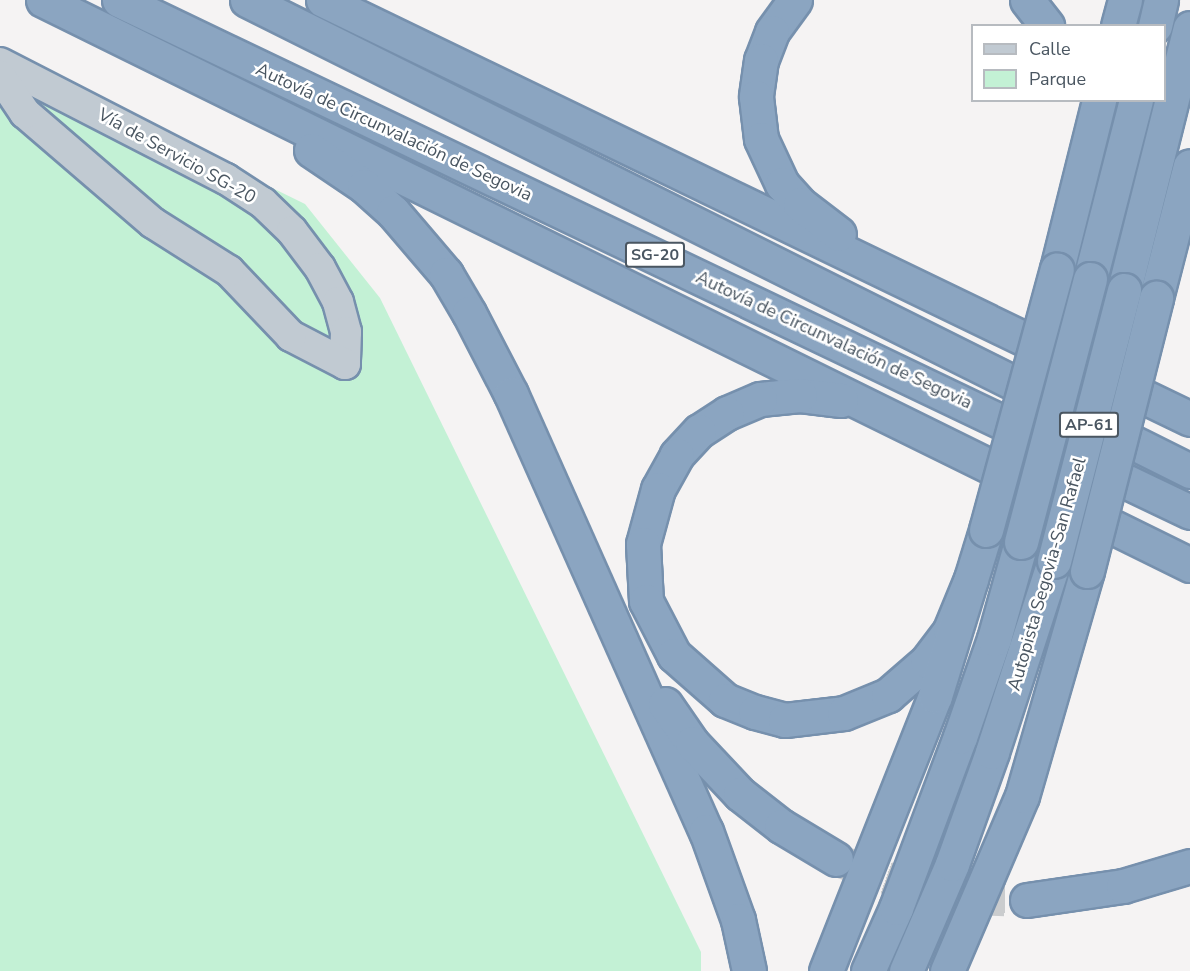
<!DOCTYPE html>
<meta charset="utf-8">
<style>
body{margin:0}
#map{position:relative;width:1190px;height:971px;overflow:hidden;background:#f5f3f3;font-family:"Nunito Sans",sans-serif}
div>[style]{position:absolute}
.green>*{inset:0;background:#c3f1d5}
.highway-tunnel>*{height:33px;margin-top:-16.5px;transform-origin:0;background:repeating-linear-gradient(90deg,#caccce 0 33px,transparent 0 49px)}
.roads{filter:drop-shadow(2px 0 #7690ad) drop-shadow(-2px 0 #7690ad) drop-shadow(0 2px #7690ad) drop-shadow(0 -2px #7690ad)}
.minor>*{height:30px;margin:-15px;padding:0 15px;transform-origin:15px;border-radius:15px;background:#c1cad2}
.highway>*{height:33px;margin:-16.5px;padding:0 16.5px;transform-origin:16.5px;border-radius:16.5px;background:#8ba5c1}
.bridges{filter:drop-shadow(2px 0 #7690ad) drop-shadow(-2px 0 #7690ad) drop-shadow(0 2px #7690ad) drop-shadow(0 -2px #7690ad)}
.highway-bridge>*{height:33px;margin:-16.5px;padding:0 16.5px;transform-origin:16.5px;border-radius:16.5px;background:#8ba5c1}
span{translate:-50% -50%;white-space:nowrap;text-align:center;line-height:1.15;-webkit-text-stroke:5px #fff;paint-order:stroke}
.shield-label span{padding:2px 4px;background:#fff;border:2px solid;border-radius:4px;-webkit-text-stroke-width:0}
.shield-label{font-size:16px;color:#4a5661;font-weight:700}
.street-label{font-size:18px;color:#4a5661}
.legend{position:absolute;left:971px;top:24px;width:195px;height:78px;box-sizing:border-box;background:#fff;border:2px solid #b7bbc0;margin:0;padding:8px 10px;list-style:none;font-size:18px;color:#4a5661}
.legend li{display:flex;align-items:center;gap:12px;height:30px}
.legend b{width:30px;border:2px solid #b7bbc0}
</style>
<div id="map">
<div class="green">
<i style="clip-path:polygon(0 54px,305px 204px,380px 298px,701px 952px,701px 971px,0 971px)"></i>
</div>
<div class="highway-tunnel">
<i style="left:840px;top:861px;width:87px;rotate:19.5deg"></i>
<i style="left:922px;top:890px;width:51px;rotate:9.1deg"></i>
<i style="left:972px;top:898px;width:55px;rotate:2.1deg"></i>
</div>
<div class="roads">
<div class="minor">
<i style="left:0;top:63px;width:254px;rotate:27.2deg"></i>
<i style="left:226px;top:179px;width:44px;rotate:33deg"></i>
<i style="left:263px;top:203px;width:40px;rotate:44deg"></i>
<i style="left:292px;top:231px;width:46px;rotate:52.9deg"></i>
<i style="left:320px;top:268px;width:38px;rotate:62deg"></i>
<i style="left:338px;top:302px;width:31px;rotate:75deg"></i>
<i style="left:346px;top:332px;width:32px;rotate:92deg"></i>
<i style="left:345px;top:364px;width:61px;rotate:-152.6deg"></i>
<i style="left:291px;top:336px;width:90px;rotate:-133.6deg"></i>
<i style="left:229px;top:271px;width:90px;rotate:-147.7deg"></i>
<i style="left:153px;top:223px;width:169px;rotate:-139.3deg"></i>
<i style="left:25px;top:113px;width:45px;rotate:-124deg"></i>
</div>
<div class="highway">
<i style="left:43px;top:0;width:1279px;rotate:26.22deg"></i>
<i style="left:119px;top:0;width:1187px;rotate:25.55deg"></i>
<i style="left:247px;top:0;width:1054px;rotate:26.54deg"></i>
<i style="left:323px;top:0;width:963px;rotate:25.79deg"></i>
<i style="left:795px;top:0;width:39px;rotate:126deg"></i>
<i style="left:772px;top:32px;width:30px;rotate:111deg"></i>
<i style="left:761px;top:60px;width:37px;rotate:98deg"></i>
<i style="left:756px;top:97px;width:42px;rotate:83.2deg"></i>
<i style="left:761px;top:139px;width:50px;rotate:65deg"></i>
<i style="left:782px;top:184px;width:27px;rotate:48deg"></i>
<i style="left:800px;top:204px;width:49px;rotate:37.6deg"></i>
<i style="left:1027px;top:0;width:33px;rotate:52deg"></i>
<i style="left:1118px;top:26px;width:27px;rotate:-75deg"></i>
<i style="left:1155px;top:26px;width:27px;rotate:-77deg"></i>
<i style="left:311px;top:150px;width:64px;rotate:34.2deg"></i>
<i style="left:364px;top:186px;width:39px;rotate:42deg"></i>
<i style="left:393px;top:212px;width:82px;rotate:49.5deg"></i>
<i style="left:446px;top:274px;width:45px;rotate:59.5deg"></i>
<i style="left:469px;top:313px;width:91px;rotate:62.6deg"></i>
<i style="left:511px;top:394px;width:479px;rotate:66deg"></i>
<i style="left:706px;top:831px;width:95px;rotate:70.2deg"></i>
<i style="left:738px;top:920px;width:52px;rotate:77.8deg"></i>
<i style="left:1057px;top:269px;width:174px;rotate:-76deg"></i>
<i style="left:1090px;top:279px;width:185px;rotate:-75.6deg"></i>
<i style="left:1124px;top:290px;width:270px;rotate:-75.9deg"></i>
<i style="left:1156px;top:298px;width:136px;rotate:-75.6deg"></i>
<i style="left:841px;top:400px;width:41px;rotate:-173deg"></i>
<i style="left:800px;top:395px;width:40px;rotate:174.3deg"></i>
<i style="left:760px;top:399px;width:36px;rotate:157deg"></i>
<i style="left:727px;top:413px;width:33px;rotate:147deg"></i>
<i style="left:699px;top:431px;width:33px;rotate:133deg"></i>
<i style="left:677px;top:455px;width:39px;rotate:119deg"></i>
<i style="left:658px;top:489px;width:57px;rotate:105.3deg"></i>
<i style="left:643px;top:544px;width:57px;rotate:87deg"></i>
<i style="left:646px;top:601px;width:61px;rotate:62.6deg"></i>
<i style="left:674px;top:655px;width:68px;rotate:41.4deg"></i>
<i style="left:725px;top:700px;width:32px;rotate:22deg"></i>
<i style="left:755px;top:712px;width:31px;rotate:15deg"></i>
<i style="left:785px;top:720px;width:59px;rotate:-6.8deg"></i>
<i style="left:844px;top:713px;width:48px;rotate:-22.2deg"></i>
<i style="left:888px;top:695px;width:52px;rotate:-41.1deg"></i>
<i style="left:927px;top:661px;width:39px;rotate:-53deg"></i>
<i style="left:950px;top:630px;width:55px;rotate:-67.6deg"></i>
<i style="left:665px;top:704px;width:47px;rotate:55.3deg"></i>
<i style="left:692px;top:743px;width:70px;rotate:46.7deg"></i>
<i style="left:740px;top:794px;width:52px;rotate:38deg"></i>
<i style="left:781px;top:826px;width:64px;rotate:31deg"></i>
<i style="left:1027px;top:900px;width:97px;rotate:-8.3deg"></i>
<i style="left:1123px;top:886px;width:70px;rotate:-16.6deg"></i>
<i style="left:826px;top:971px;width:296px;rotate:-68.4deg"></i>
<i style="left:935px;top:696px;width:174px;rotate:-72.9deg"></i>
<i style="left:868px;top:971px;width:69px;rotate:-66deg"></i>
<i style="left:896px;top:908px;width:183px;rotate:-69.5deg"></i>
<i style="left:960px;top:737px;width:104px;rotate:-70.9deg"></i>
<i style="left:994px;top:639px;width:101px;rotate:-74.4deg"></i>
<i style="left:906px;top:971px;width:116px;rotate:-66.7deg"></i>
<i style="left:952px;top:864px;width:119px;rotate:-70.3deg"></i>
<i style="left:992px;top:752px;width:201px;rotate:-72deg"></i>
<i style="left:947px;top:971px;width:190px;rotate:-66.8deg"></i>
<i style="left:1022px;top:796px;width:234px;rotate:-73.9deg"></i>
</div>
</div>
<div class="bridges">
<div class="highway-bridge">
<i style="left:986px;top:530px;width:270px;rotate:-74.8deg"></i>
<i style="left:1021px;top:542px;width:272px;rotate:-75.3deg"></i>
<i style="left:1054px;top:561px;width:280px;rotate:-75.5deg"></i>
<i style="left:1087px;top:571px;width:282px;rotate:-75.8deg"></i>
</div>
</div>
<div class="shield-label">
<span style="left:655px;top:255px">SG-20</span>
<span style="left:1089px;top:425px">AP-61</span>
</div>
<div class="street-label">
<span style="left:394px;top:132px;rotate:25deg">Autovía de Circunvalación de Segovia</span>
<span style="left:177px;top:156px;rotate:29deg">Vía de Servicio SG-20</span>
<span style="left:834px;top:340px;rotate:25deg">Autovía de Circunvalación de Segovia</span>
<span style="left:1047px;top:574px;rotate:-74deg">Autopista Segovia-San Rafael</span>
</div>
<ul class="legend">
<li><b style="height:8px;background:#c1cad2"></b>Calle</li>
<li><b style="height:16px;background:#c3f1d5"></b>Parque</li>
</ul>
</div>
